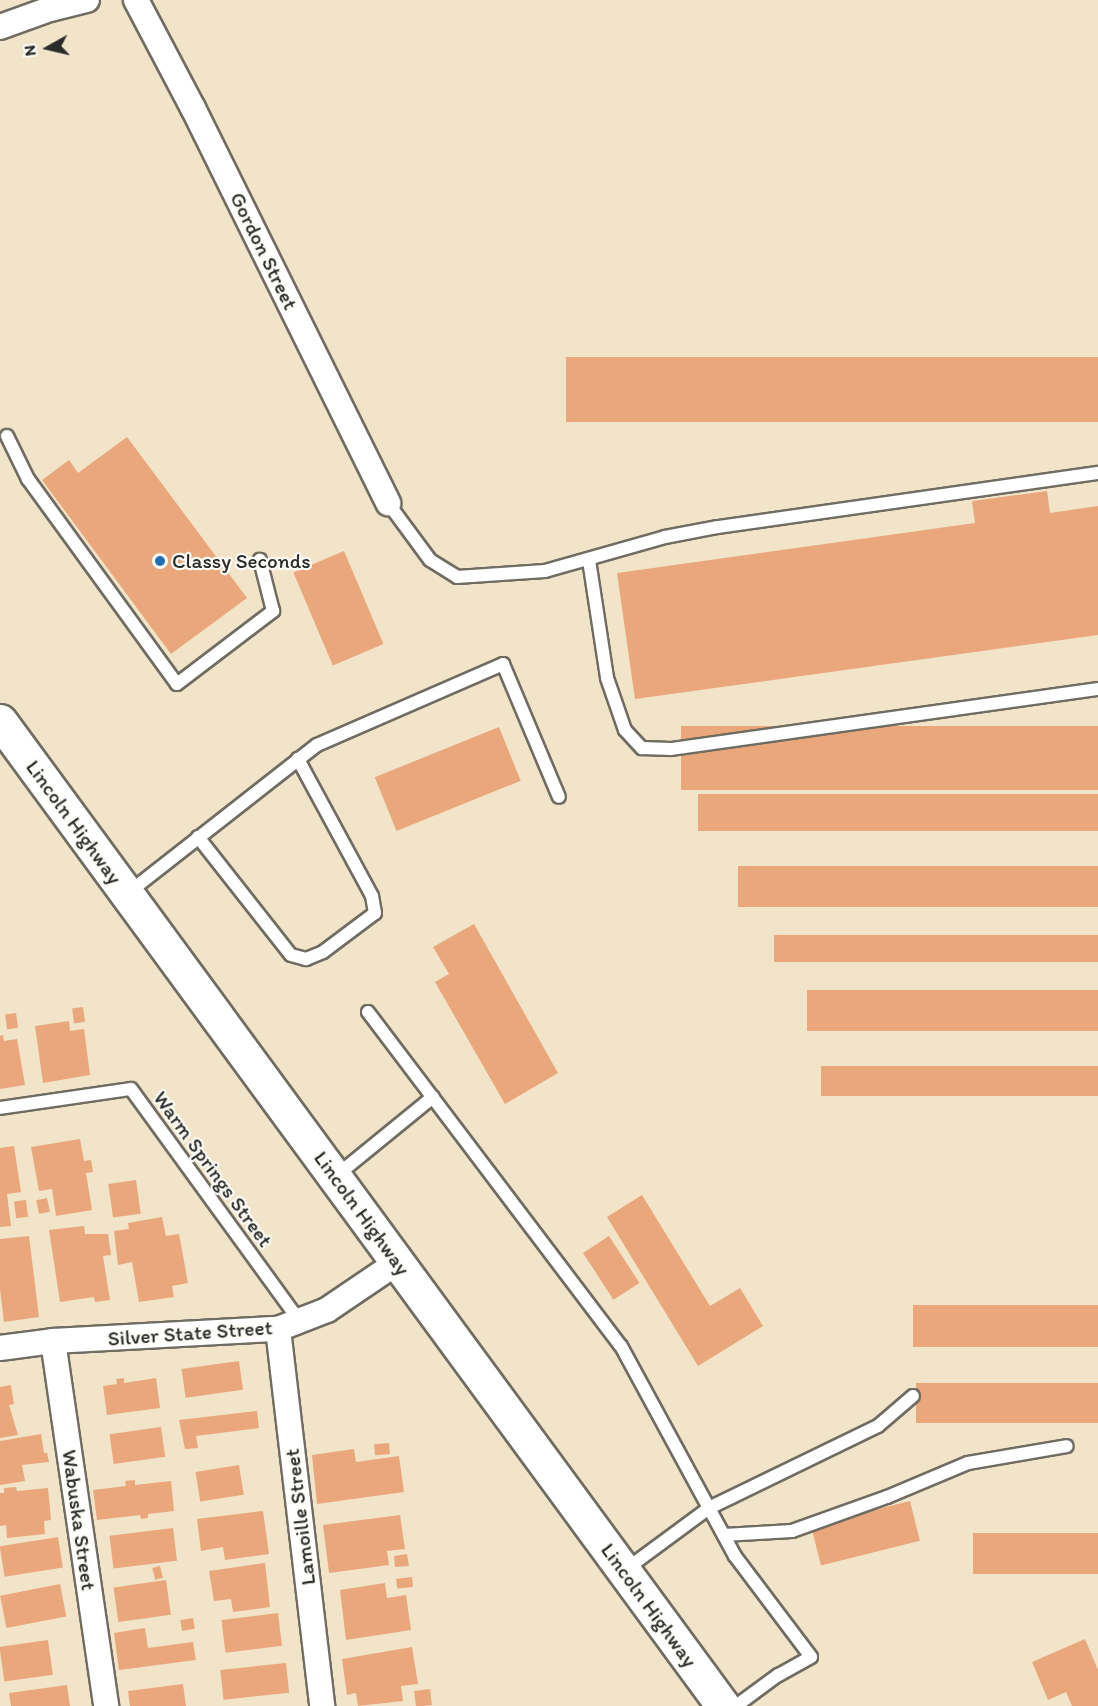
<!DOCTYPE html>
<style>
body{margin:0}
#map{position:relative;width:1098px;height:1706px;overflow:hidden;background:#f1e4c9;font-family:Itim,sans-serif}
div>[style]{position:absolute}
.building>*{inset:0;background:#eaa77c;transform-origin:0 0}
.roads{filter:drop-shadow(2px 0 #706c62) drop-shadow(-2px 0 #706c62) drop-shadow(0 2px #706c62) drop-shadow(0 -2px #706c62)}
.lane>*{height:12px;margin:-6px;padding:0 6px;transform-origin:6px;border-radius:6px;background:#fff}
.street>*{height:24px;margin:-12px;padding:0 12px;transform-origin:12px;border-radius:12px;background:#fff}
.highway>*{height:33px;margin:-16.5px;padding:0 16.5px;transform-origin:16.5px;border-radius:16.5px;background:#fff}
.dots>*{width:16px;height:16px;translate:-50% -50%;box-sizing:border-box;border:3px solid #fdfcf7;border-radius:50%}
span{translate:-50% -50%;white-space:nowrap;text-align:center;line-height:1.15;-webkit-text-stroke:4.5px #fdfcf7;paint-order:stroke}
.street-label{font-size:21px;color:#2b2b2b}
.poi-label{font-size:21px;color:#2b2b2b}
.left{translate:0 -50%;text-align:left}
.north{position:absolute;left:18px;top:18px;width:60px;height:60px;-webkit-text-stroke:4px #fdfcf7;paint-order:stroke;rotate:262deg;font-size:16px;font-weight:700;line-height:24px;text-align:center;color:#2b2b2b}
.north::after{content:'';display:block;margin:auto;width:21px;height:27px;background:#2b2b2b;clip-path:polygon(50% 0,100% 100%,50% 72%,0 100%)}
</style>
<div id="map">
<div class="building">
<i style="left:1098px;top:357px;width:65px;height:532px;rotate:90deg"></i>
<i style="clip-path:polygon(127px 437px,247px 598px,171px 654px,42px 480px,69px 460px,78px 473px)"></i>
<i style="clip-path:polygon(1047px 491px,1050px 513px,1098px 506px,1098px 635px,635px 699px,617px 573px,975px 523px,972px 501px)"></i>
<i style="left:344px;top:551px;width:101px;height:55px;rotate:67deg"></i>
<i style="left:1098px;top:726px;width:64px;height:417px;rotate:90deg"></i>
<i style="left:499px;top:727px;width:58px;height:134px;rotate:68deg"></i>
<i style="left:1098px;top:794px;width:37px;height:400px;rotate:90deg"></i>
<i style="left:1098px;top:866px;width:41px;height:360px;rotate:90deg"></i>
<i style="clip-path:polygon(474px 924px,558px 1073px,505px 1104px,435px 982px,449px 974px,433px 947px)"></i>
<i style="left:1098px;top:935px;width:27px;height:324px;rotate:90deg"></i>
<i style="left:1098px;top:990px;width:41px;height:291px;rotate:90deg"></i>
<i style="left:83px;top:1007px;width:15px;height:11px;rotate:82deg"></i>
<i style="left:16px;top:1013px;width:15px;height:11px;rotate:82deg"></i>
<i style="clip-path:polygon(69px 1021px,70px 1031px,84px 1029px,90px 1075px,43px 1083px,35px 1026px)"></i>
<i style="clip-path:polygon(3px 1035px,4px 1041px,17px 1039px,25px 1085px,0 1089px,0 1036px)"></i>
<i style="left:1098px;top:1066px;width:30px;height:277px;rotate:90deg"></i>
<i style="clip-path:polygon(80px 1139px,84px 1161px,91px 1160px,93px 1172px,86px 1173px,92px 1210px,56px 1216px,52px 1189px,39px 1191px,31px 1147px)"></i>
<i style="clip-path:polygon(14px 1146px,21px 1192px,7px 1194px,11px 1226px,0 1227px,0 1148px)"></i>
<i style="left:136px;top:1180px;width:34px;height:28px;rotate:82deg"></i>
<i style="clip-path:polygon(642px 1195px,710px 1306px,740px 1288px,763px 1326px,698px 1366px,607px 1217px)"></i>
<i style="left:47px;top:1198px;width:14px;height:11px;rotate:78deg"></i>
<i style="left:26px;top:1200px;width:17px;height:12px;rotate:83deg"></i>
<i style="clip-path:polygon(162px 1217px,166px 1236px,179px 1234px,188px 1283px,172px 1286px,174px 1297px,139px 1302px,132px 1262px,118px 1265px,114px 1231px,129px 1229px,128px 1223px)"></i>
<i style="clip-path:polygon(84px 1226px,85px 1234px,108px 1234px,111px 1255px,103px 1256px,110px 1300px,95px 1302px,94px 1297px,60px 1302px,49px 1230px)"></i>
<i style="clip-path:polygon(29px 1236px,39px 1317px,4px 1322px,0 1289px,0 1239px)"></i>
<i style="left:609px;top:1236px;width:56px;height:31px;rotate:57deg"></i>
<i style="left:1098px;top:1305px;width:42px;height:185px;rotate:90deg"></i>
<i style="left:239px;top:1361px;width:29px;height:58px;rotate:82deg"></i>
<i style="clip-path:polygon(124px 1378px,124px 1383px,156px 1378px,160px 1408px,107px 1415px,103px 1386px,117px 1384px,116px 1379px)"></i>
<i style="left:1098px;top:1383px;width:40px;height:182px;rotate:90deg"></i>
<i style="clip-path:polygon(11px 1385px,14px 1404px,9px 1405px,18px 1435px,0 1438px,0 1387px)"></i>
<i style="clip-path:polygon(257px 1411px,259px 1428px,196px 1436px,198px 1448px,185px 1449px,179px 1420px)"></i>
<i style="left:161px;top:1427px;width:30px;height:52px;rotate:82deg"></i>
<i style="clip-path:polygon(41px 1434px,44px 1453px,47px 1453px,49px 1462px,22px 1465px,25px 1481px,0 1485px,0 1441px)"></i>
<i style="left:389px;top:1443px;width:11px;height:15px;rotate:85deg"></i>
<i style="clip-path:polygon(354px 1449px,356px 1462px,399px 1456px,404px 1492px,317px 1504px,312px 1455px)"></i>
<i style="left:239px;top:1465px;width:30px;height:44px;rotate:81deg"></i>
<i style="clip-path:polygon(135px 1480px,135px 1485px,171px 1481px,174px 1511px,148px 1514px,148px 1518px,141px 1519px,140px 1515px,97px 1520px,93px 1490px,126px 1486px,125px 1481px)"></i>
<i style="clip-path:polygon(16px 1487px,17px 1491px,48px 1488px,51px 1520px,44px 1521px,45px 1534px,7px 1538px,6px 1525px,0 1526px,0 1493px,4px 1493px,4px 1488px)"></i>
<i style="left:910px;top:1501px;width:41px;height:102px;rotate:76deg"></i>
<i style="clip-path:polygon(263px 1511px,269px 1554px,225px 1560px,223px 1547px,201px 1551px,197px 1519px)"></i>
<i style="clip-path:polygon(400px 1515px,405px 1549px,387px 1551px,389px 1565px,329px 1573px,323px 1525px)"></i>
<i style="left:173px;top:1528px;width:33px;height:64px;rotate:83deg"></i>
<i style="left:1098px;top:1533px;width:41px;height:125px;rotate:90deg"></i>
<i style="left:58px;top:1537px;width:31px;height:59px;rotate:81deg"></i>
<i style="clip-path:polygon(407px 1554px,409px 1566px,395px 1567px,394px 1556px)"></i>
<i style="clip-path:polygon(265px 1563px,270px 1607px,233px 1612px,231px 1599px,214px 1601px,209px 1571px)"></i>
<i style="left:160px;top:1566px;width:12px;height:8px;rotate:76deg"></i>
<i style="left:412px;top:1577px;width:10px;height:16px;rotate:84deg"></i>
<i style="left:166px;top:1580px;width:35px;height:53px;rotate:82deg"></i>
<i style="clip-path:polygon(385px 1583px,387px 1598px,406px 1595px,411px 1630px,346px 1640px,340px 1590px)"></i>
<i style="left:60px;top:1584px;width:33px;height:61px;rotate:79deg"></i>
<i style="left:278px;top:1613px;width:33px;height:57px;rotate:83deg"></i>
<i style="left:193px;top:1618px;width:11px;height:13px;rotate:80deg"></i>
<i style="clip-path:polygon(145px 1628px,148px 1648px,193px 1642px,196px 1660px,119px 1670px,114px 1633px)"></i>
<i style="clip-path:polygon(1085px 1639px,1098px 1670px,1098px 1706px,1072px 1706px,1066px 1692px,1048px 1700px,1032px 1662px)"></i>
<i style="left:48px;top:1640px;width:35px;height:49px;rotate:82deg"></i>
<i style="clip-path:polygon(412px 1647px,418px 1684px,401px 1686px,403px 1701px,358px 1706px,356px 1693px,347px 1695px,342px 1659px)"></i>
<i style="left:286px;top:1663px;width:30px;height:66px;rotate:84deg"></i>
<i style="clip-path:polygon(183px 1684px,186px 1706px,130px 1706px,128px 1691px)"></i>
<i style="clip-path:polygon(67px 1685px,70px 1706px,11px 1706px,9px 1693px)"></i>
<i style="left:430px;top:1689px;width:16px;height:16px;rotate:83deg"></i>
</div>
<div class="roads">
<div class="lane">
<i style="left:7px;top:436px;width:48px;rotate:64deg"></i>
<i style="left:28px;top:479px;width:253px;rotate:54deg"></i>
<i style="left:177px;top:684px;width:121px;rotate:-37.2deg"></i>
<i style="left:273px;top:611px;width:53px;rotate:-104.3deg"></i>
<i style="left:388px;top:503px;width:71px;rotate:53.6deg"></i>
<i style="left:430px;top:560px;width:32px;rotate:32deg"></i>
<i style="left:457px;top:577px;width:88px;rotate:-3.9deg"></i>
<i style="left:545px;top:571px;width:125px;rotate:-15.8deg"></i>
<i style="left:665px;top:537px;width:54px;rotate:-10.7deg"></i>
<i style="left:718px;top:527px;width:384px;rotate:-8.1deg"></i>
<i style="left:589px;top:560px;width:119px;rotate:81.3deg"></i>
<i style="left:607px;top:678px;width:55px;rotate:70.9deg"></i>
<i style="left:625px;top:730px;width:25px;rotate:47deg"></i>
<i style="left:642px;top:748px;width:29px;rotate:2deg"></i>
<i style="left:671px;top:749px;width:431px;rotate:-8deg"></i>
<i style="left:198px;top:837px;width:150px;rotate:51.8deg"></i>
<i style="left:291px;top:955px;width:16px;rotate:15deg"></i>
<i style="left:306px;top:959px;width:18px;rotate:-22deg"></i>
<i style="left:323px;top:952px;width:65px;rotate:-36.9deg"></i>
<i style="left:375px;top:913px;width:17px;rotate:-100deg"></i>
<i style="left:372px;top:896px;width:156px;rotate:-118.4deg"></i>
<i style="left:128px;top:893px;width:240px;rotate:-38.1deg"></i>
<i style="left:317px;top:745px;width:203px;rotate:-23.5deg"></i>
<i style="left:503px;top:664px;width:144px;rotate:67.2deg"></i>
<i style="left:368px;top:1012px;width:419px;rotate:52.9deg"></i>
<i style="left:621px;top:1346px;width:239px;rotate:61.5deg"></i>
<i style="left:735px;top:1556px;width:126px;rotate:53deg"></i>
<i style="left:811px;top:1657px;width:38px;rotate:151deg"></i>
<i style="left:778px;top:1675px;width:52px;rotate:143.6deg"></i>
<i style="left:0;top:1108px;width:132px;rotate:-8.3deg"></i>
<i style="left:131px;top:1089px;width:286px;rotate:54deg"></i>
<i style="left:336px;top:1176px;width:125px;rotate:-39.2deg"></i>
<i style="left:724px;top:1535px;width:68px;rotate:-3.4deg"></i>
<i style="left:792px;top:1531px;width:101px;rotate:-19.7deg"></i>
<i style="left:887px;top:1497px;width:88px;rotate:-22.8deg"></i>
<i style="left:968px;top:1463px;width:100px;rotate:-9.7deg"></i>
<i style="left:625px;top:1570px;width:104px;rotate:-36.4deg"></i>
<i style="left:709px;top:1508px;width:188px;rotate:-25.9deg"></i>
<i style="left:878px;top:1426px;width:46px;rotate:-40.6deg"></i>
</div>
<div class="street">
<i style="left:136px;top:0;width:122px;rotate:62.2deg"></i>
<i style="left:193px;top:108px;width:441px;rotate:63.7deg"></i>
<i style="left:0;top:27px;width:53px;rotate:-19.8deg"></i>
<i style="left:50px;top:9px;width:38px;rotate:-14deg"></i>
<i style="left:278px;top:1329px;width:380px;rotate:83.3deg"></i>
<i style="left:53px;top:1341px;width:369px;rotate:81.7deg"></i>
<i style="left:0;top:1348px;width:53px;rotate:-7.5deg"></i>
<i style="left:53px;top:1341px;width:225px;rotate:-3.1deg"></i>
<i style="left:278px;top:1329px;width:53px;rotate:-21.2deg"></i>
<i style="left:327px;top:1310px;width:86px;rotate:-34.1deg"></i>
</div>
<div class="highway">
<i style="left:0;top:721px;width:1222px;rotate:53.72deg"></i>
</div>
</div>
<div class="dots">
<i style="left:160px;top:561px;background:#1f6fb2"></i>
</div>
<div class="street-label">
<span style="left:264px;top:251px;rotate:64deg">Gordon Street</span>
<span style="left:74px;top:822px;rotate:54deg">Lincoln Highway</span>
<span style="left:213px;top:1169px;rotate:54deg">Warm Springs Street</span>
<span style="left:362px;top:1213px;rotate:54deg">Lincoln Highway</span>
<span style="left:190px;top:1333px;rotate:-4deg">Silver State Street</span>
<span style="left:300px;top:1517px;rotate:-97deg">Lamoille Street</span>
<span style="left:79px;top:1520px;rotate:82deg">Wabuska Street</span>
<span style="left:649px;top:1605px;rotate:54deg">Lincoln Highway</span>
</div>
<div class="poi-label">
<span class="left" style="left:172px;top:561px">Classy Seconds</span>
</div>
<div class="north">N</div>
</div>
